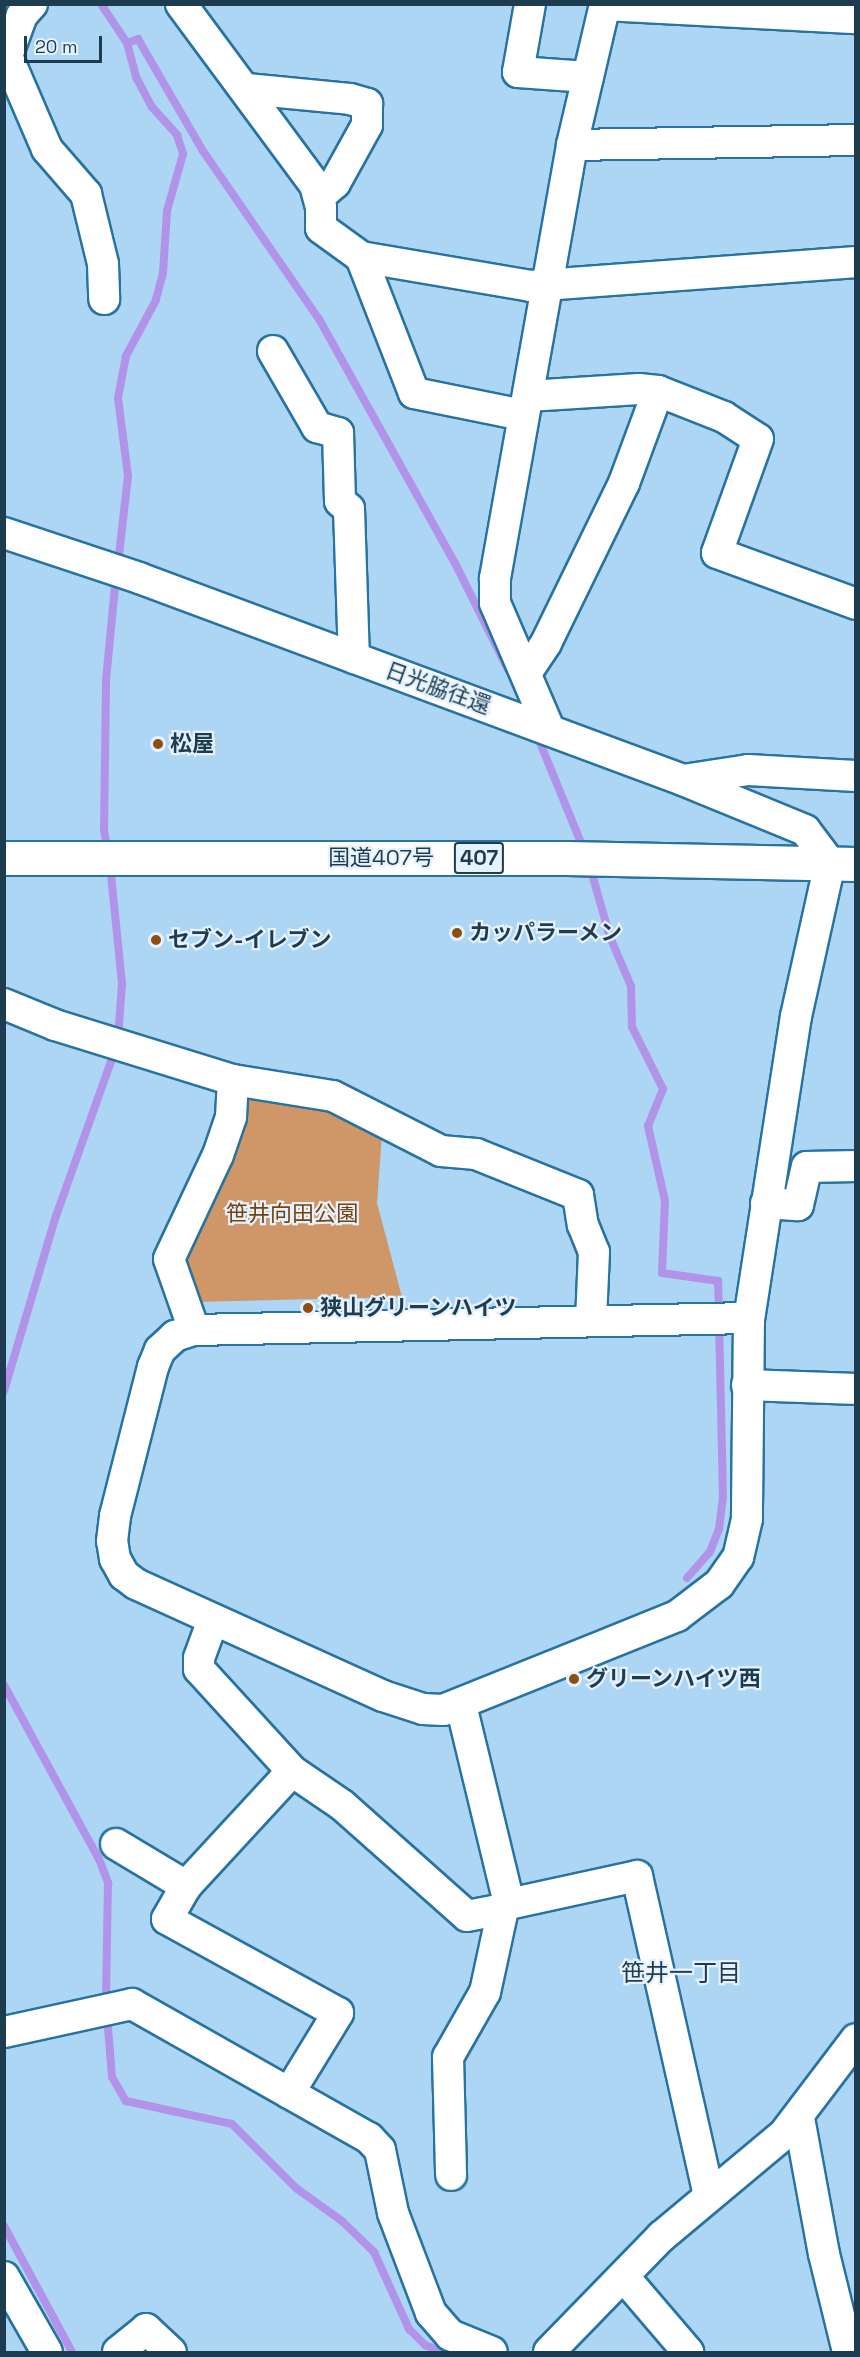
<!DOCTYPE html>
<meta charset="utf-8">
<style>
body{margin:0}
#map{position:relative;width:860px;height:2357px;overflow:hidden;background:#acd6f4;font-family:"Space Grotesk","Noto Sans JP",sans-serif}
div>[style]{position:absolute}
.green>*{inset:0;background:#cf9668}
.stream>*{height:8px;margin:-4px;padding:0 4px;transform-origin:4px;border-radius:4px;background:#b293ea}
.roads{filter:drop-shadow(2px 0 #2873a0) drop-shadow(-2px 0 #2873a0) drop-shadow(0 2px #2873a0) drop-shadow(0 -2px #2873a0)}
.minor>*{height:30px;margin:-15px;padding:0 15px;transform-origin:15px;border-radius:15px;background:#fff}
.highway>*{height:33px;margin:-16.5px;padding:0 16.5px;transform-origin:16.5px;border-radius:16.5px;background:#fff}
.dots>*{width:16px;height:16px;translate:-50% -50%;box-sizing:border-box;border:3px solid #e5f2fd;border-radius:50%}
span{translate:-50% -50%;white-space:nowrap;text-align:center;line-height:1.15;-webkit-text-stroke:4.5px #e5f2fd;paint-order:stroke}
.shield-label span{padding:2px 4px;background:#e5f2fd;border:2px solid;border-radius:4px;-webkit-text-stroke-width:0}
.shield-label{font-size:21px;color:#1e3c50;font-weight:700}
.street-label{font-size:22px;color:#1e3c50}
.poi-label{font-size:22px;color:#1e3c50;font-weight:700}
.left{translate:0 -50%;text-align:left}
.park-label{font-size:22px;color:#76420d}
.neighbourhood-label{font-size:24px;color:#1e3c50}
.frame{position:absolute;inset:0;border:6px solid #1e3c50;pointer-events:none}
.scale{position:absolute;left:24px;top:36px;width:78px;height:27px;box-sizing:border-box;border:3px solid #1e3c50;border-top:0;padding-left:8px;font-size:18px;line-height:21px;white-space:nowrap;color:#1e3c50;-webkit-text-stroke:4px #e5f2fd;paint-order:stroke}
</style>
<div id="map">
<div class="green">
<i style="clip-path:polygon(238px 1092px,329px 1104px,382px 1134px,377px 1203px,402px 1297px,195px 1302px,179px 1251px)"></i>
</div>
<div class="stream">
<i style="left:101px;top:4px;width:47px;rotate:56.3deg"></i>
<i style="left:127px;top:43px;width:35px;rotate:75deg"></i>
<i style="left:136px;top:77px;width:34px;rotate:62deg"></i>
<i style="left:152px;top:107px;width:38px;rotate:48deg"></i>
<i style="left:177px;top:135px;width:20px;rotate:72deg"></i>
<i style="left:183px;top:154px;width:59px;rotate:105.7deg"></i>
<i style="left:167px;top:211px;width:62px;rotate:93.7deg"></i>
<i style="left:163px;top:273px;width:28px;rotate:105deg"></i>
<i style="left:156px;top:300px;width:64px;rotate:118.2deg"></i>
<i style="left:126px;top:356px;width:43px;rotate:100.8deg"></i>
<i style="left:118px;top:398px;width:79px;rotate:82.7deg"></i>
<i style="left:128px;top:476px;width:89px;rotate:96.5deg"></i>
<i style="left:127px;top:43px;width:12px;rotate:-20deg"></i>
<i style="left:138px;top:39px;width:129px;rotate:59.9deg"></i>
<i style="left:203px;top:151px;width:204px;rotate:55.4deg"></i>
<i style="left:319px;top:319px;width:279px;rotate:60.9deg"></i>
<i style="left:455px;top:563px;width:119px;rotate:63.6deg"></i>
<i style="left:536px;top:733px;width:126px;rotate:67.7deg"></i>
<i style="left:108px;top:851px;width:21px;rotate:-101deg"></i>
<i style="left:104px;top:830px;width:150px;rotate:-89.2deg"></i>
<i style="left:106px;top:680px;width:104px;rotate:-84.5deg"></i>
<i style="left:110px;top:865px;width:120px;rotate:84.2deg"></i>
<i style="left:122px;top:984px;width:54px;rotate:94.2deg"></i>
<i style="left:590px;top:867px;width:73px;rotate:74.1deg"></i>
<i style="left:610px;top:937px;width:53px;rotate:66.8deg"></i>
<i style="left:631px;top:986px;width:41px;rotate:88.6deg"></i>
<i style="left:632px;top:1027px;width:69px;rotate:63.4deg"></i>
<i style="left:663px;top:1089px;width:40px;rotate:112deg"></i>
<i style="left:648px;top:1126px;width:77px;rotate:77.2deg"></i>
<i style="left:665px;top:1201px;width:72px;rotate:92.4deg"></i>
<i style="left:662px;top:1273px;width:57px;rotate:8.1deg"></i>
<i style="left:718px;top:1281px;width:31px;rotate:88deg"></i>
<i style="left:4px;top:1391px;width:183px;rotate:-73.5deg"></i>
<i style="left:56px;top:1216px;width:176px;rotate:-70.4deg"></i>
<i style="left:687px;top:1578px;width:35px;rotate:-49deg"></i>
<i style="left:710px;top:1552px;width:25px;rotate:-69deg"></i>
<i style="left:719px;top:1529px;width:32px;rotate:-83deg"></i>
<i style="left:723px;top:1497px;width:173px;rotate:-91.3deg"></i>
<i style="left:4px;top:1685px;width:198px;rotate:61.4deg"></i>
<i style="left:99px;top:1859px;width:26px;rotate:69deg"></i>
<i style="left:108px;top:1883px;width:120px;rotate:91deg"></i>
<i style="left:107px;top:2015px;width:62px;rotate:85.4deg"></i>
<i style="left:112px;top:2077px;width:28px;rotate:60deg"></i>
<i style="left:126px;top:2101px;width:108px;rotate:12.2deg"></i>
<i style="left:232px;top:2124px;width:91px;rotate:45deg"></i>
<i style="left:296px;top:2188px;width:57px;rotate:35.7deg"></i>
<i style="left:342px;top:2221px;width:45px;rotate:44.1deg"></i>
<i style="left:374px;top:2252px;width:85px;rotate:65.6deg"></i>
<i style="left:409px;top:2329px;width:23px;rotate:45deg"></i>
<i style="left:425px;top:2345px;width:18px;rotate:22deg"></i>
<i style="left:4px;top:2226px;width:143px;rotate:61.6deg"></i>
</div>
<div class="roads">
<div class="minor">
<i style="left:32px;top:4px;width:15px;rotate:132deg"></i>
<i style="left:22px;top:15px;width:44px;rotate:110.1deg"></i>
<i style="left:7px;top:56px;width:101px;rotate:66.7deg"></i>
<i style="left:47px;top:149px;width:60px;rotate:49.1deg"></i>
<i style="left:86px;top:194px;width:72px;rotate:76.3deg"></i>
<i style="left:103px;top:264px;width:35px;rotate:88deg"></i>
<i style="left:181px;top:4px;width:225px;rotate:53.5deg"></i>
<i style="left:315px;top:185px;width:23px;rotate:75deg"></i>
<i style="left:321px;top:207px;width:21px;rotate:90deg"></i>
<i style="left:321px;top:228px;width:49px;rotate:35.9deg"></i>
<i style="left:361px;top:257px;width:146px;rotate:68.7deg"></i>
<i style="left:414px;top:393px;width:111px;rotate:11.4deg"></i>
<i style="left:530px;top:4px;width:69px;rotate:100deg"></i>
<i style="left:518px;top:72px;width:70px;rotate:4.1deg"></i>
<i style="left:605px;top:5px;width:251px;rotate:3deg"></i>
<i style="left:247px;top:89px;width:103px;rotate:5.5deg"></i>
<i style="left:350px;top:99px;width:18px;rotate:16deg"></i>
<i style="left:367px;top:104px;width:21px;rotate:90deg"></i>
<i style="left:367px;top:125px;width:66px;rotate:118.9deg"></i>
<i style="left:335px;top:183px;width:21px;rotate:139deg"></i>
<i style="left:572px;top:145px;width:284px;rotate:-1deg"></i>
<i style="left:361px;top:257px;width:171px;rotate:9.7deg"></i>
<i style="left:530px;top:286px;width:327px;rotate:-4.2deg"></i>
<i style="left:273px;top:351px;width:88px;rotate:59.9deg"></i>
<i style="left:317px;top:427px;width:22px;rotate:16deg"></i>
<i style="left:338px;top:433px;width:68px;rotate:88.3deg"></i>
<i style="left:340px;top:501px;width:12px;rotate:42deg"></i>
<i style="left:349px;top:509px;width:149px;rotate:88.1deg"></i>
<i style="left:658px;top:391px;width:71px;rotate:21.5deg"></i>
<i style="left:724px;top:417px;width:40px;rotate:32.9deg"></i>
<i style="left:758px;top:439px;width:121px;rotate:109.8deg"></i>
<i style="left:717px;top:553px;width:148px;rotate:20.1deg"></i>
<i style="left:4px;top:533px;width:142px;rotate:18.4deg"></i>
<i style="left:139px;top:578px;width:580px;rotate:20.37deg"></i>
<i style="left:683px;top:780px;width:132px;rotate:22.3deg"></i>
<i style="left:805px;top:830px;width:41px;rotate:52.9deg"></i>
<i style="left:830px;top:863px;width:157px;rotate:102.5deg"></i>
<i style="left:796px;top:1016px;width:306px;rotate:98.8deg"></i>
<i style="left:749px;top:1318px;width:201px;rotate:90.6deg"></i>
<i style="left:747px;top:1519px;width:39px;rotate:103deg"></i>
<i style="left:738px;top:1557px;width:33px;rotate:125deg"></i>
<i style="left:719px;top:1584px;width:53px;rotate:142.7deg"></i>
<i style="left:677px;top:1616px;width:252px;rotate:158.1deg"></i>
<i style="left:443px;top:1710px;width:20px;rotate:-177deg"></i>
<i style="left:423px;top:1709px;width:42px;rotate:-162deg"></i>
<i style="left:383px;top:1696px;width:271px;rotate:-155.6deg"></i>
<i style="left:136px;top:1584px;width:15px;rotate:-143deg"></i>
<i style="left:124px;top:1575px;width:18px;rotate:-119deg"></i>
<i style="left:115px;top:1559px;width:18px;rotate:-99deg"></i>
<i style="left:112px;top:1541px;width:25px;rotate:-83deg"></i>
<i style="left:115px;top:1516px;width:154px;rotate:-75.7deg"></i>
<i style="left:153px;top:1367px;width:18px;rotate:-68deg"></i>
<i style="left:160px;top:1350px;width:21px;rotate:-43deg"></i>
<i style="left:175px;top:1336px;width:20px;rotate:-18deg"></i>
<i style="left:194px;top:1330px;width:555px;rotate:-1.24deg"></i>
<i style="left:526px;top:673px;width:36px;rotate:-56deg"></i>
<i style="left:546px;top:643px;width:178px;rotate:-64deg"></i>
<i style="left:624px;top:483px;width:98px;rotate:-69.7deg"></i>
<i style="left:658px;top:391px;width:19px;rotate:-174deg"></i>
<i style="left:639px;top:389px;width:111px;rotate:176.4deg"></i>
<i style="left:549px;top:729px;width:137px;rotate:-113.2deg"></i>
<i style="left:495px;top:603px;width:25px;rotate:-90deg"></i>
<i style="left:495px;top:578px;width:440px;rotate:-79.9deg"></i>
<i style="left:572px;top:145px;width:145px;rotate:-76.8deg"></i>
<i style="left:683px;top:780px;width:66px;rotate:-8.7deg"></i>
<i style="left:748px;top:770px;width:108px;rotate:3.2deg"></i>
<i style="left:4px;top:1004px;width:55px;rotate:22.4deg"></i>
<i style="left:55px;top:1025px;width:186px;rotate:17.2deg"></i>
<i style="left:233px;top:1080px;width:101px;rotate:9.1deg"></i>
<i style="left:333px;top:1096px;width:121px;rotate:27deg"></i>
<i style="left:441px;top:1151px;width:35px;rotate:5deg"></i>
<i style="left:476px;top:1154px;width:110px;rotate:21.9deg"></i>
<i style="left:578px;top:1195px;width:30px;rotate:81deg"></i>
<i style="left:583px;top:1225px;width:29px;rotate:68deg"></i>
<i style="left:594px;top:1252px;width:69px;rotate:92.5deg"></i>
<i style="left:766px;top:1203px;width:32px;rotate:4deg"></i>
<i style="left:798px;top:1205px;width:39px;rotate:-77deg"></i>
<i style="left:807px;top:1167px;width:49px;rotate:-1.2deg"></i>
<i style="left:194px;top:1330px;width:75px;rotate:-109.4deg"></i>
<i style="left:169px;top:1259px;width:115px;rotate:-64.8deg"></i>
<i style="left:218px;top:1155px;width:40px;rotate:-71.1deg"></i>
<i style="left:231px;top:1117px;width:37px;rotate:-87deg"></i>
<i style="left:747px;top:1385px;width:109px;rotate:2.1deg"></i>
<i style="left:213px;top:1620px;width:40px;rotate:110.2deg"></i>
<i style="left:199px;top:1658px;width:11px;rotate:90deg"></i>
<i style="left:199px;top:1669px;width:138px;rotate:47.6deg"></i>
<i style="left:292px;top:1771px;width:60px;rotate:34.2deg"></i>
<i style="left:342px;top:1805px;width:167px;rotate:41.6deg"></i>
<i style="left:467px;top:1916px;width:37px;rotate:-11deg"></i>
<i style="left:503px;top:1909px;width:85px;rotate:102.2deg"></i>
<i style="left:485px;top:1992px;width:75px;rotate:119.6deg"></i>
<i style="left:448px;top:2057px;width:118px;rotate:88.5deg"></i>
<i style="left:461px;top:1705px;width:205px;rotate:76.4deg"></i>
<i style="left:509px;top:1904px;width:131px;rotate:-12.3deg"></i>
<i style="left:637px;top:1876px;width:327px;rotate:77.3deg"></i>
<i style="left:116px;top:1844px;width:82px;rotate:31deg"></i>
<i style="left:4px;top:2032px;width:131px;rotate:-12.3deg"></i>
<i style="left:132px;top:2004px;width:272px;rotate:29.5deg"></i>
<i style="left:369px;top:2138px;width:16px;rotate:47deg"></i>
<i style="left:380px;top:2150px;width:64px;rotate:78.3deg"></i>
<i style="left:393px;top:2213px;width:107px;rotate:69.2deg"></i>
<i style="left:431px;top:2313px;width:29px;rotate:49deg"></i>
<i style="left:450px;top:2335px;width:45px;rotate:22deg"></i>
<i style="left:289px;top:2093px;width:94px;rotate:-58.5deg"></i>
<i style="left:338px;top:2013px;width:195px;rotate:-151.2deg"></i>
<i style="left:167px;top:1919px;width:38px;rotate:-60deg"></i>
<i style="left:186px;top:1886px;width:156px;rotate:-47.3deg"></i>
<i style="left:799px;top:2118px;width:138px;rotate:79.6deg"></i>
<i style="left:824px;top:2254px;width:101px;rotate:76.2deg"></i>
<i style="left:4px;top:2277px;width:86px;rotate:60.2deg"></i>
<i style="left:624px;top:2277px;width:99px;rotate:49.5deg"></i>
<i style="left:118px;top:2352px;width:36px;rotate:-39deg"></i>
<i style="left:146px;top:2329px;width:34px;rotate:43deg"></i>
<i style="left:549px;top:2352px;width:162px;rotate:-45.8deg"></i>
<i style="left:662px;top:2236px;width:159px;rotate:-39.9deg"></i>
<i style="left:784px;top:2134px;width:119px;rotate:-52.8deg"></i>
</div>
<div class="highway">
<i style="left:4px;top:858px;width:563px"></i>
<i style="left:567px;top:858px;width:289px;rotate:1.2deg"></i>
</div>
</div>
<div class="dots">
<i style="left:158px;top:744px;background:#8c4f10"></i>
<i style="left:457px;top:933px;background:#8c4f10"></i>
<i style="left:156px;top:940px;background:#8c4f10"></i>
<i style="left:308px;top:1308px;background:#8c4f10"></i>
<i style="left:574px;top:1679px;background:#8c4f10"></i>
</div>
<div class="shield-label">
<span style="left:479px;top:858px">407</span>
</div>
<div class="street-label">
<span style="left:438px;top:688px;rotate:20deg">日光脇往還</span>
<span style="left:381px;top:858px">国道407号</span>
</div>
<div class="poi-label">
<span class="left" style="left:170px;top:744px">松屋</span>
<span class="left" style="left:469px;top:933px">カッパラーメン</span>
<span class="left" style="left:168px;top:940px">セブン-イレブン</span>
<span class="left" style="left:320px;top:1308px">狭山グリーンハイツ</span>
<span class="left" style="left:586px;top:1679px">グリーンハイツ西</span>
</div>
<div class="park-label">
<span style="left:292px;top:1214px">笹井向田公園</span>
</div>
<div class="neighbourhood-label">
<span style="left:681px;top:1973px">笹井一丁目</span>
</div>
<div class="frame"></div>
<div class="scale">20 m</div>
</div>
